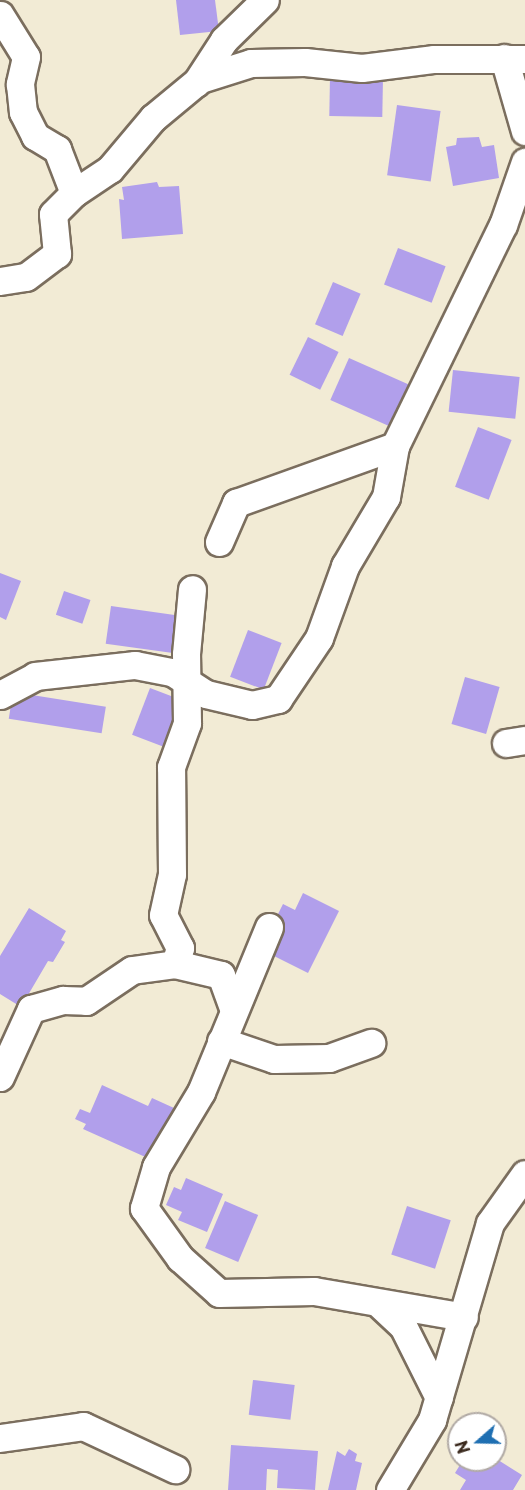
<!DOCTYPE html>
<style>
body{margin:0}
#map{position:relative;width:525px;height:1490px;overflow:hidden;background:#f2ebd5;font-family:"Playpen Sans",sans-serif}
div>[style]{position:absolute}
.building>*{inset:0;background:#b19feb;transform-origin:0 0}
.roads{filter:drop-shadow(2px 0 #7b6e5e) drop-shadow(-2px 0 #7b6e5e) drop-shadow(0 2px #7b6e5e) drop-shadow(0 -2px #7b6e5e)}
.minor>*{height:27px;margin:-13.5px;padding:0 13.5px;transform-origin:13.5px;border-radius:13.5px;background:#fff}
span{translate:-50% -50%;white-space:nowrap;text-align:center;line-height:1.15;-webkit-text-stroke:5px #fff;paint-order:stroke}
.north{position:absolute;left:447px;top:1412px;width:60px;height:60px;box-sizing:border-box;background:#fff;border:2px solid #b1aaa5;border-radius:50%;rotate:250deg;font-size:16px;font-weight:700;line-height:24px;text-align:center;color:#3b2a1e}
.north::after{content:'';display:block;margin:auto;width:21px;height:27px;background:#1f6fb2;clip-path:polygon(50% 0,100% 100%,50% 72%,0 100%)}
</style>
<div id="map">
<div class="building">
<i style="clip-path:polygon(176px 0,215px 0,219px 31px,180px 35px)"></i>
<i style="left:330px;top:76px;width:53px;height:40px;rotate:1deg"></i>
<i style="left:397px;top:105px;width:44px;height:71px;rotate:8deg"></i>
<i style="clip-path:polygon(479px 137px,482px 147px,494px 145px,499px 178px,453px 186px,446px 147px,456px 145px,457px 138px)"></i>
<i style="clip-path:polygon(157px 182px,159px 187px,179px 186px,183px 234px,122px 239px,119px 199px,124px 200px,122px 187px)"></i>
<i style="left:398px;top:248px;width:51px;height:39px;rotate:21deg"></i>
<i style="left:333px;top:282px;width:30px;height:46px;rotate:23deg"></i>
<i style="left:308px;top:337px;width:34px;height:42px;rotate:26deg"></i>
<i style="left:349px;top:358px;width:66px;height:46px;rotate:24deg"></i>
<i style="left:453px;top:370px;width:67px;height:42px;rotate:6deg"></i>
<i style="left:478px;top:427px;width:36px;height:64px;rotate:21deg"></i>
<i style="clip-path:polygon(0 573px,21px 581px,6px 620px,0 617px)"></i>
<i style="left:64px;top:591px;width:28px;height:25px;rotate:19deg"></i>
<i style="left:111px;top:606px;width:66px;height:38px;rotate:8deg"></i>
<i style="left:248px;top:630px;width:36px;height:50px;rotate:21deg"></i>
<i style="left:465px;top:677px;width:36px;height:49px;rotate:16deg"></i>
<i style="left:150px;top:688px;width:33px;height:50px;rotate:21deg"></i>
<i style="left:13px;top:692px;width:94px;height:27px;rotate:9deg"></i>
<i style="clip-path:polygon(303px 893px,339px 911px,308px 973px,270px 954px,285px 925px,277px 916px,283px 904px,295px 910px)"></i>
<i style="clip-path:polygon(29px 908px,66px 931px,61px 940px,65px 942px,53px 962px,48px 961px,21px 1007px,0 994px,0 956px)"></i>
<i style="clip-path:polygon(102px 1085px,148px 1106px,152px 1098px,174px 1108px,152px 1160px,83px 1129px,86px 1124px,75px 1119px,80px 1109px,90px 1113px)"></i>
<i style="clip-path:polygon(186px 1178px,223px 1194px,207px 1232px,178px 1220px,182px 1212px,166px 1205px,174px 1187px,181px 1190px)"></i>
<i style="left:225px;top:1201px;width:36px;height:51px;rotate:23deg"></i>
<i style="left:407px;top:1206px;width:46px;height:51px;rotate:18deg"></i>
<i style="left:253px;top:1380px;width:42px;height:35px;rotate:7deg"></i>
<i style="clip-path:polygon(231px 1445px,318px 1451px,315px 1490px,277px 1488px,278px 1470px,267px 1469px,266px 1490px,228px 1490px)"></i>
<i style="clip-path:polygon(349px 1449px,357px 1454px,355px 1461px,362px 1463px,356px 1490px,328px 1490px,337px 1451px,345px 1456px)"></i>
<i style="clip-path:polygon(495px 1458px,522px 1475px,513px 1490px,460px 1490px,466px 1480px,455px 1473px,463px 1460px,477px 1462px)"></i>
</div>
<div class="roads">
<div class="minor">
<i style="left:0;top:15px;width:49px;rotate:58.2deg"></i>
<i style="left:26px;top:57px;width:28px;rotate:103deg"></i>
<i style="left:20px;top:84px;width:28px;rotate:84deg"></i>
<i style="left:23px;top:112px;width:27px;rotate:63deg"></i>
<i style="left:35px;top:136px;width:26px;rotate:31deg"></i>
<i style="left:57px;top:149px;width:47px;rotate:68.9deg"></i>
<i style="left:504px;top:58px;width:76px;rotate:74deg"></i>
<i style="left:196px;top:83px;width:51px;rotate:-56.9deg"></i>
<i style="left:224px;top:40px;width:57px;rotate:-44.3deg"></i>
<i style="left:0;top:281px;width:26px;rotate:-9deg"></i>
<i style="left:26px;top:277px;width:39px;rotate:-37deg"></i>
<i style="left:57px;top:254px;width:40px;rotate:-95.7deg"></i>
<i style="left:53px;top:214px;width:30px;rotate:-45deg"></i>
<i style="left:74px;top:193px;width:43px;rotate:-33.7deg"></i>
<i style="left:110px;top:169px;width:67px;rotate:-49.9deg"></i>
<i style="left:153px;top:118px;width:61px;rotate:-39.7deg"></i>
<i style="left:200px;top:79px;width:53px;rotate:-17.4deg"></i>
<i style="left:251px;top:63px;width:54px;rotate:-1.1deg"></i>
<i style="left:305px;top:62px;width:57px;rotate:6deg"></i>
<i style="left:362px;top:68px;width:73px;rotate:-7.1deg"></i>
<i style="left:434px;top:59px;width:91px"></i>
<i style="left:219px;top:542px;width:43px;rotate:-66.4deg"></i>
<i style="left:236px;top:503px;width:169px;rotate:-19.7deg"></i>
<i style="left:0;top:695px;width:40px;rotate:-28deg"></i>
<i style="left:35px;top:676px;width:101px;rotate:-6.3deg"></i>
<i style="left:135px;top:665px;width:38px;rotate:11deg"></i>
<i style="left:172px;top:672px;width:40px;rotate:32.9deg"></i>
<i style="left:206px;top:694px;width:47px;rotate:13.4deg"></i>
<i style="left:252px;top:705px;width:27px;rotate:-13deg"></i>
<i style="left:278px;top:699px;width:73px;rotate:-56.1deg"></i>
<i style="left:319px;top:638px;width:77px;rotate:-70.1deg"></i>
<i style="left:345px;top:566px;width:80px;rotate:-59.3deg"></i>
<i style="left:386px;top:497px;width:52px;rotate:-80deg"></i>
<i style="left:395px;top:446px;width:246px;rotate:-64deg"></i>
<i style="left:503px;top:225px;width:67px;rotate:-70.8deg"></i>
<i style="left:506px;top:743px;width:19px;rotate:-9deg"></i>
<i style="left:269px;top:927px;width:178px;rotate:112.4deg"></i>
<i style="left:201px;top:1092px;width:87px;rotate:121deg"></i>
<i style="left:156px;top:1167px;width:43px;rotate:106.3deg"></i>
<i style="left:144px;top:1208px;width:62px;rotate:54.2deg"></i>
<i style="left:180px;top:1258px;width:52px;rotate:41.9deg"></i>
<i style="left:219px;top:1293px;width:95px;rotate:-1.2deg"></i>
<i style="left:314px;top:1291px;width:152px;rotate:9.8deg"></i>
<i style="left:175px;top:964px;width:17px;rotate:-73deg"></i>
<i style="left:180px;top:948px;width:37px;rotate:-117deg"></i>
<i style="left:163px;top:915px;width:42px;rotate:-77.6deg"></i>
<i style="left:172px;top:874px;width:107px;rotate:-90.5deg"></i>
<i style="left:171px;top:767px;width:47px;rotate:-70deg"></i>
<i style="left:187px;top:723px;width:69px;rotate:-90.8deg"></i>
<i style="left:186px;top:654px;width:65px;rotate:-84.7deg"></i>
<i style="left:221px;top:1041px;width:56px;rotate:18.8deg"></i>
<i style="left:274px;top:1059px;width:55px;rotate:-1deg"></i>
<i style="left:329px;top:1058px;width:45px;rotate:-19.7deg"></i>
<i style="left:0;top:1077px;width:75px;rotate:-65.5deg"></i>
<i style="left:31px;top:1009px;width:33px;rotate:-16deg"></i>
<i style="left:63px;top:1000px;width:23px;rotate:2deg"></i>
<i style="left:86px;top:1001px;width:55px;rotate:-34deg"></i>
<i style="left:132px;top:970px;width:43px;rotate:-7.9deg"></i>
<i style="left:175px;top:964px;width:47px;rotate:13.4deg"></i>
<i style="left:221px;top:975px;width:35px;rotate:70deg"></i>
<i style="left:378px;top:1303px;width:34px;rotate:43deg"></i>
<i style="left:403px;top:1326px;width:80px;rotate:63.4deg"></i>
<i style="left:0;top:1438px;width:84px;rotate:-8.2deg"></i>
<i style="left:83px;top:1426px;width:102px;rotate:25.1deg"></i>
<i style="left:390px;top:1490px;width:82px;rotate:-59deg"></i>
<i style="left:432px;top:1420px;width:205px;rotate:-73.6deg"></i>
<i style="left:490px;top:1223px;width:60px;rotate:-54.5deg"></i>
</div>
</div>
<div class="north">N</div>
</div>
